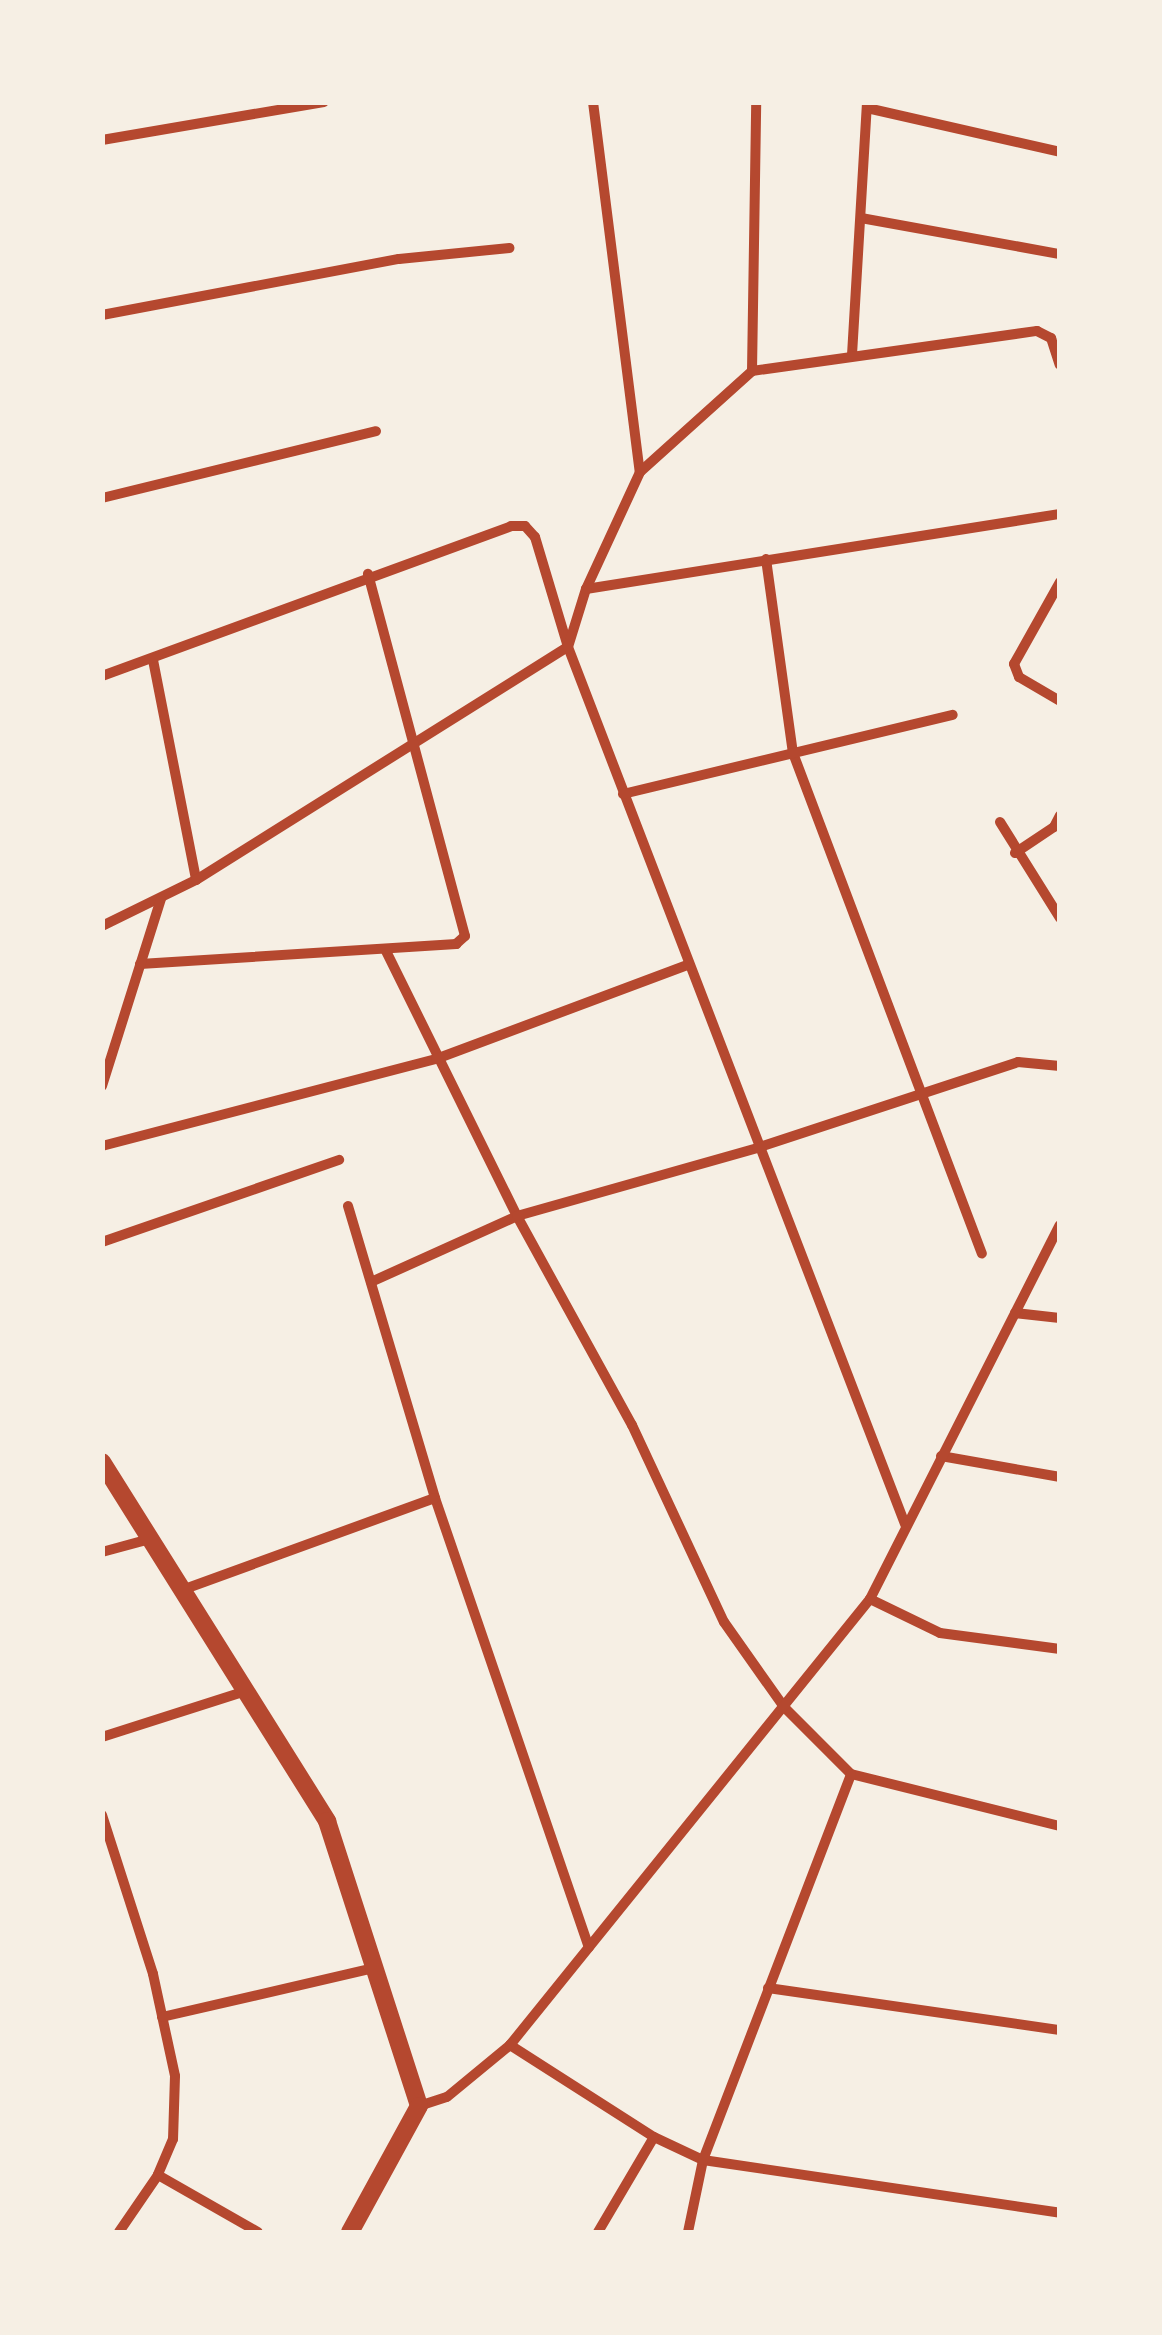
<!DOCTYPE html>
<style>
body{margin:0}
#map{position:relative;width:1162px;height:2335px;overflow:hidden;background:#f6efe4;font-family:"Source Sans 3",sans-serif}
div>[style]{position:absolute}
.minor>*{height:10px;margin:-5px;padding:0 5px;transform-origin:5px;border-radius:5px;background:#b5482f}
.tertiary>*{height:18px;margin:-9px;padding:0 9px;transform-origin:9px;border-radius:9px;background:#b5482f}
span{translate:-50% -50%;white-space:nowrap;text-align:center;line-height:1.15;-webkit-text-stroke:9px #f6efe4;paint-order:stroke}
.frame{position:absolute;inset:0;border:105px solid #f6efe4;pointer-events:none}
</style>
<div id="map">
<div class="minor">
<i style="left:593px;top:102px;width:373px;rotate:82.8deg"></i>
<i style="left:867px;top:108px;width:198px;rotate:12.8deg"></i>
<i style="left:102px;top:140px;width:225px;rotate:-9.7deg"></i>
<i style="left:861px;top:218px;width:202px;rotate:10.3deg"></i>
<i style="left:102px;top:315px;width:302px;rotate:-10.7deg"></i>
<i style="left:399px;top:259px;width:111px;rotate:-5.7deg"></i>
<i style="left:852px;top:355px;width:253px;rotate:-86.6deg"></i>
<i style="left:752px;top:371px;width:269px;rotate:-89.1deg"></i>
<i style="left:102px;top:498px;width:282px;rotate:-13.7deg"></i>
<i style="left:766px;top:559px;width:196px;rotate:82.1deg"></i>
<i style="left:793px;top:753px;width:535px;rotate:69.33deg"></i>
<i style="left:1060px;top:582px;width:94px;rotate:119.3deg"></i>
<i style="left:1014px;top:664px;width:14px;rotate:69deg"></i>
<i style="left:1019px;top:677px;width:48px;rotate:30.3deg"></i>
<i style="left:586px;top:589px;width:480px;rotate:-9deg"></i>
<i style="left:153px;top:660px;width:224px;rotate:78.9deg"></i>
<i style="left:102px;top:676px;width:436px;rotate:-20.1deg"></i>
<i style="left:511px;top:526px;width:14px"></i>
<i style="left:525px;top:526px;width:15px;rotate:48deg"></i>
<i style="left:535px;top:537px;width:115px;rotate:73.3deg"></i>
<i style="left:568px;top:647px;width:940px;rotate:68.98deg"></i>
<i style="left:623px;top:794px;width:339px;rotate:-13.5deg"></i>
<i style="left:1000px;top:822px;width:113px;rotate:58deg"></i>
<i style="left:1015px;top:853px;width:47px;rotate:-33.7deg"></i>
<i style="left:1054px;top:827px;width:13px;rotate:-63deg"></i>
<i style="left:102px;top:926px;width:105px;rotate:-26.1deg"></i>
<i style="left:196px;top:880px;width:439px;rotate:-32.1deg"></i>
<i style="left:568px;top:647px;width:61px;rotate:-72.8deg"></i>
<i style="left:586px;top:589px;width:129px;rotate:-65.2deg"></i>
<i style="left:640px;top:472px;width:151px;rotate:-42deg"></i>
<i style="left:752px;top:371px;width:288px;rotate:-8deg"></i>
<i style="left:1037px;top:331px;width:16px;rotate:27deg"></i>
<i style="left:1051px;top:338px;width:28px;rotate:72deg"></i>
<i style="left:385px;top:949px;width:298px;rotate:63.7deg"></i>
<i style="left:517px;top:1216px;width:239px;rotate:61.2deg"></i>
<i style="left:632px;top:1425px;width:217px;rotate:65deg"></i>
<i style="left:724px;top:1622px;width:104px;rotate:54.8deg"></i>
<i style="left:784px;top:1707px;width:95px;rotate:45deg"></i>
<i style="left:851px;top:1774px;width:215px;rotate:14deg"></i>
<i style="left:140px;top:964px;width:317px;rotate:-3.6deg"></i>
<i style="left:456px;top:944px;width:12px;rotate:-42deg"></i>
<i style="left:465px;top:936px;width:375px;rotate:-105deg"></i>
<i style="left:102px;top:1086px;width:196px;rotate:-72.5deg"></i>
<i style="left:102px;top:1146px;width:345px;rotate:-14.6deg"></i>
<i style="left:436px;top:1059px;width:269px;rotate:-20.5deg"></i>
<i style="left:348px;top:1206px;width:305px;rotate:73.4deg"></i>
<i style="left:435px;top:1498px;width:475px;rotate:71.1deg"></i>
<i style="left:102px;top:1242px;width:251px;rotate:-19.1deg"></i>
<i style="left:371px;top:1282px;width:160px;rotate:-24.3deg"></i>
<i style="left:517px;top:1216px;width:249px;rotate:-15.8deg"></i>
<i style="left:757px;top:1148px;width:275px;rotate:-18.2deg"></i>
<i style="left:1018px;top:1062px;width:42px;rotate:5.4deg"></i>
<i style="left:1015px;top:1313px;width:45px;rotate:6.3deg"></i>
<i style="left:941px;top:1456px;width:121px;rotate:10deg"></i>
<i style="left:102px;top:1552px;width:50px;rotate:-15.2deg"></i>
<i style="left:182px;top:1590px;width:269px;rotate:-20deg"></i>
<i style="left:870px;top:1599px;width:78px;rotate:25.9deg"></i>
<i style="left:940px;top:1633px;width:121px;rotate:7.6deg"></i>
<i style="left:102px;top:1737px;width:151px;rotate:-17.7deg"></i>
<i style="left:102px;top:1815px;width:167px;rotate:72.2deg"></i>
<i style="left:153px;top:1974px;width:104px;rotate:77.8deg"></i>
<i style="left:175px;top:2076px;width:63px;rotate:91.8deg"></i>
<i style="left:173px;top:2139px;width:39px;rotate:113deg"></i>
<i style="left:158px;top:2175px;width:69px;rotate:124.4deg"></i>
<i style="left:768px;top:1988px;width:295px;rotate:8.2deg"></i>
<i style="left:162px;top:2017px;width:218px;rotate:-13deg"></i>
<i style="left:510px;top:2045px;width:171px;rotate:32.6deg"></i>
<i style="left:654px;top:2137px;width:54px;rotate:25.1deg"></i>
<i style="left:703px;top:2160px;width:361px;rotate:8.4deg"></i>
<i style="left:419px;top:2106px;width:29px;rotate:-18deg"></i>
<i style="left:447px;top:2097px;width:82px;rotate:-39.5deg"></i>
<i style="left:510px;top:2045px;width:573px;rotate:-51.09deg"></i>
<i style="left:870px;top:1599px;width:419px;rotate:-63.1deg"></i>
<i style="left:158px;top:2175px;width:115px;rotate:29.7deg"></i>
<i style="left:598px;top:2232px;width:110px;rotate:-59.5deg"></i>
<i style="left:688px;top:2232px;width:74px;rotate:-78.2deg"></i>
<i style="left:703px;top:2160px;width:413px;rotate:-69deg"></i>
</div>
<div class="tertiary">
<i style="left:102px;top:1462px;width:424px;rotate:57.9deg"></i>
<i style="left:327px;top:1821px;width:299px;rotate:72.1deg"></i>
<i style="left:419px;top:2106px;width:144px;rotate:118.7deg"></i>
</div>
<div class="frame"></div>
</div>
